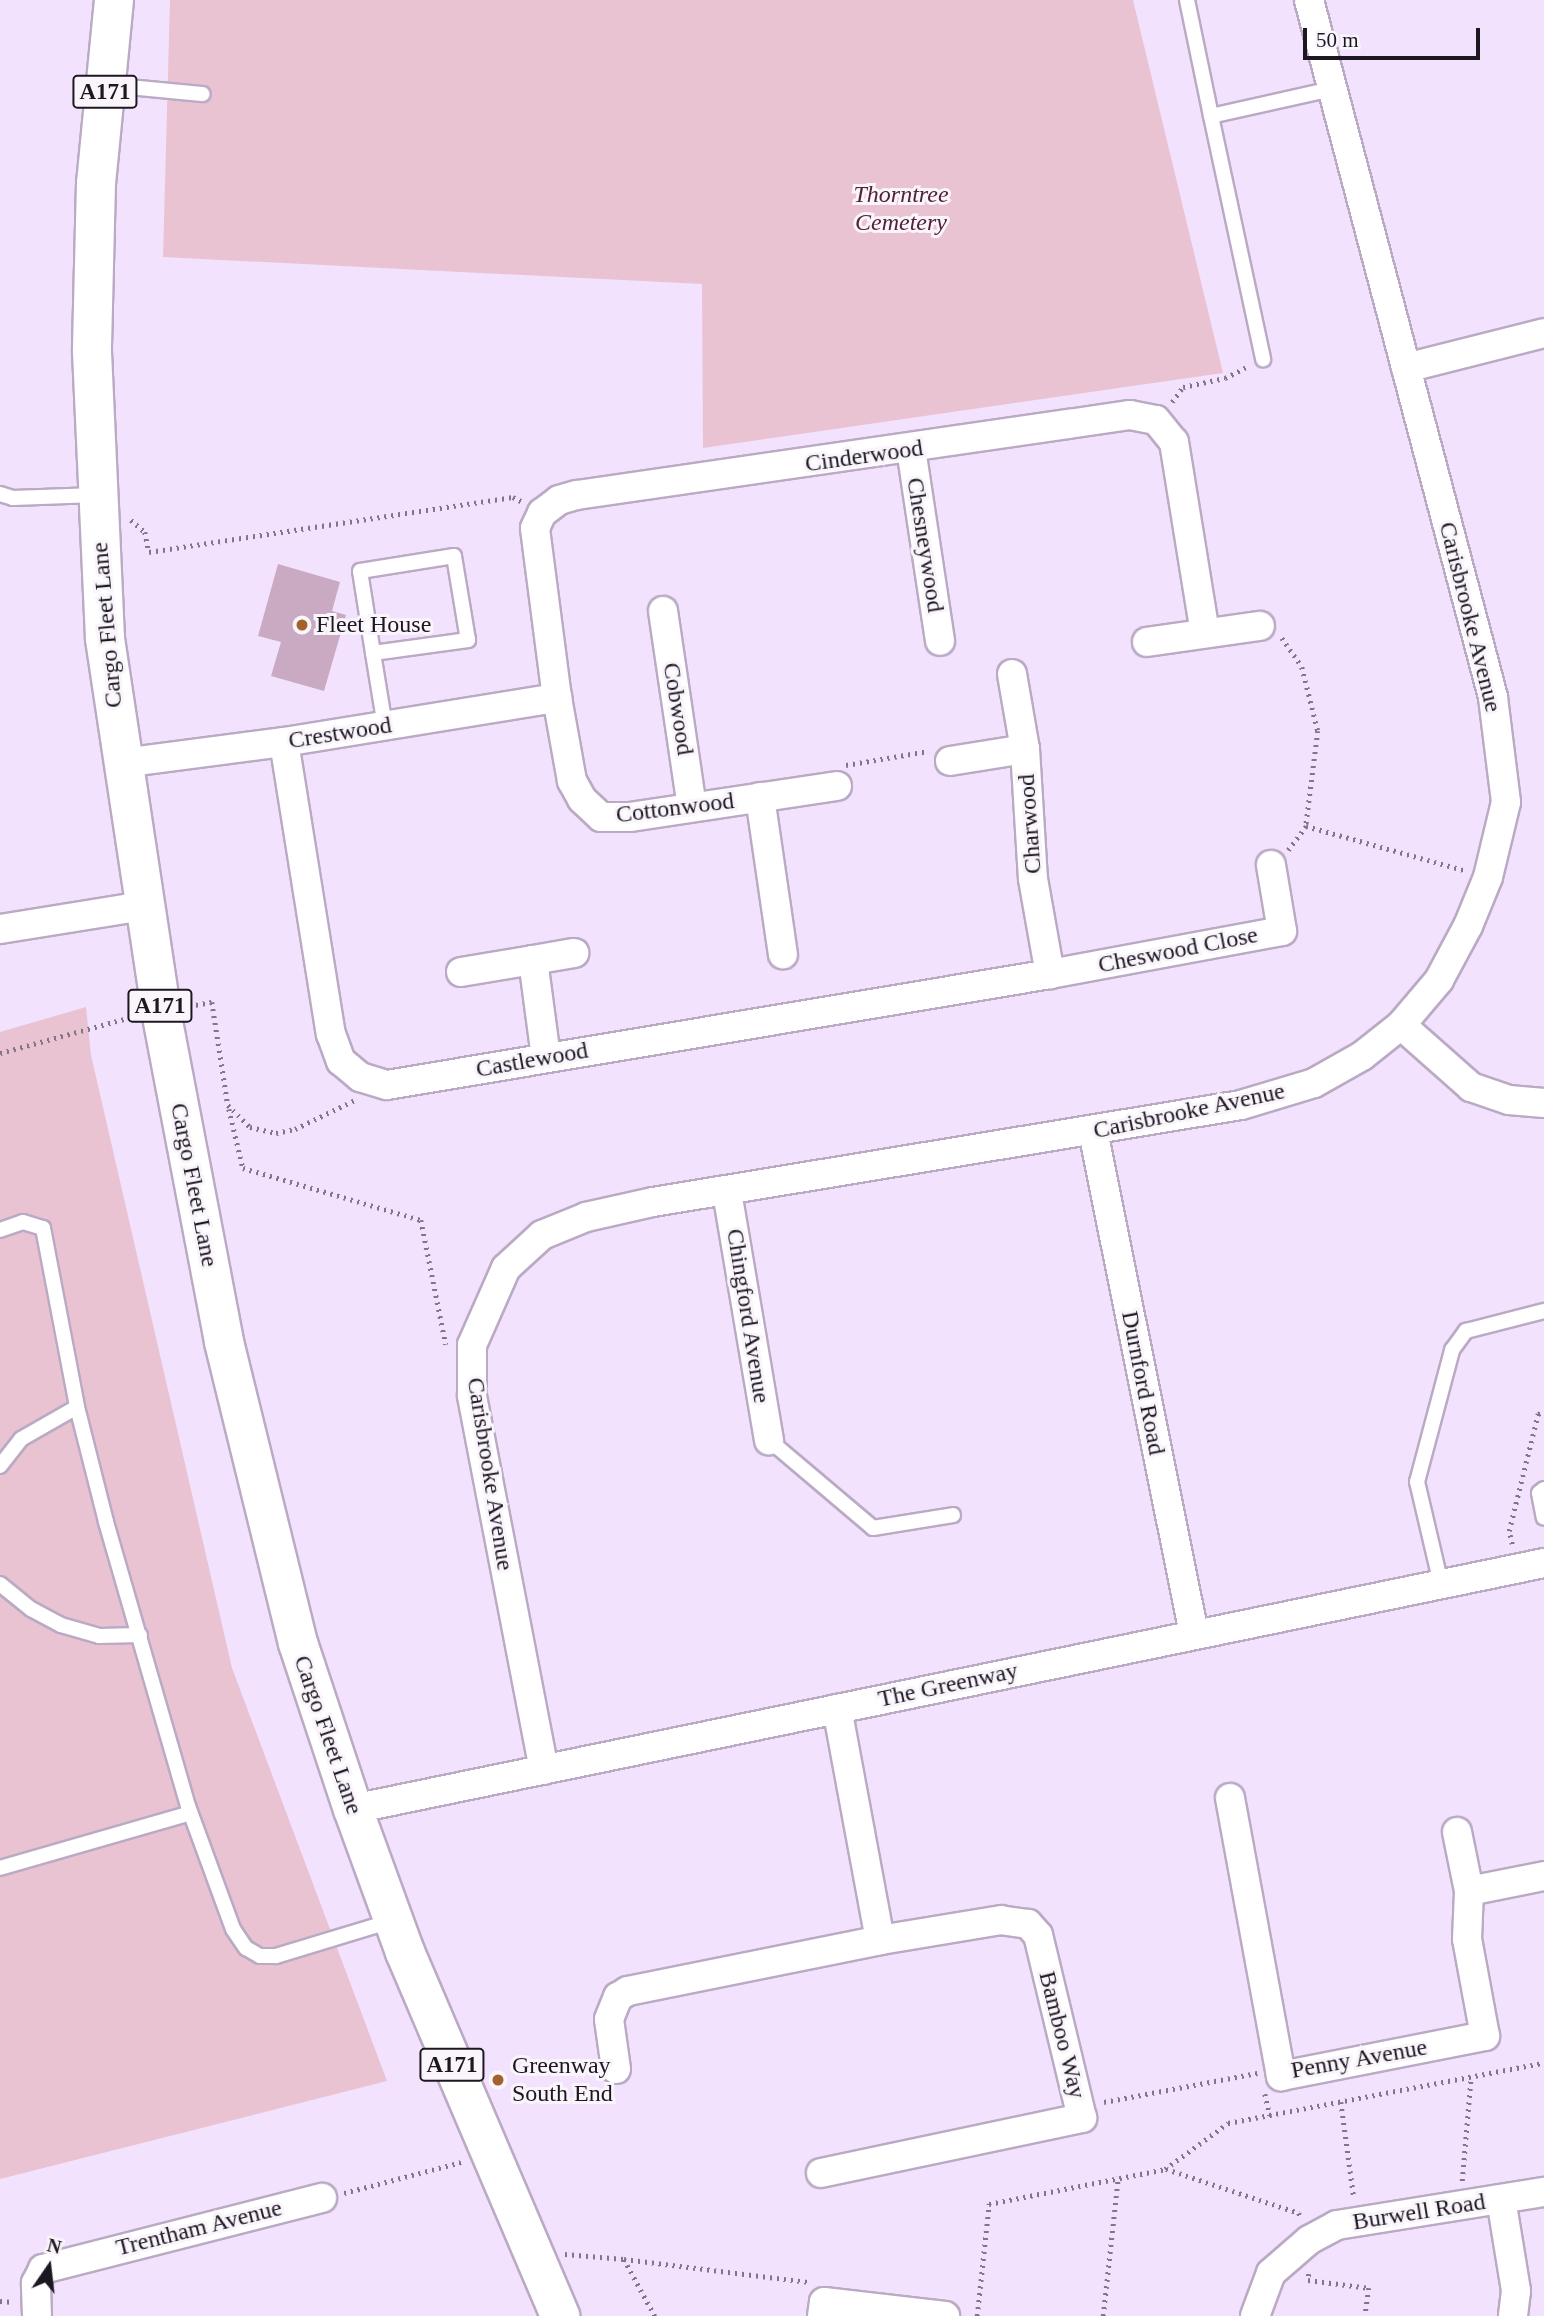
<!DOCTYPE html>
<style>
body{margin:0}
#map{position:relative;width:1544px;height:2316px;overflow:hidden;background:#f3e2fe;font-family:"Times New Roman",serif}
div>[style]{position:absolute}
.green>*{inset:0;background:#eac3d2}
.building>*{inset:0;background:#caaac3}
.path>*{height:4.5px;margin-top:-2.25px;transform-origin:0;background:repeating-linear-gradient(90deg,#817688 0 2px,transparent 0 7px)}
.roads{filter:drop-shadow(2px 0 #baaac4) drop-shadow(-2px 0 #baaac4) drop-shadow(0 2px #baaac4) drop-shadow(0 -2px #baaac4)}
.service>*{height:14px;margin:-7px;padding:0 7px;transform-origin:7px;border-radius:7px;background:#fff}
.minor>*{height:28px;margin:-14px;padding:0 14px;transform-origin:14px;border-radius:14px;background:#fff}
.primary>*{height:38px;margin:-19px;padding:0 19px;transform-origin:19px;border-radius:19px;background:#fff}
.dots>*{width:19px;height:19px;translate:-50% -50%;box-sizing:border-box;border:4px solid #f9f5fb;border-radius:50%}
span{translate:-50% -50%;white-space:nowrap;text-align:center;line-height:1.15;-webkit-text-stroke:6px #f9f5fb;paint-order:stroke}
.shield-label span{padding:2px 5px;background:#f9f5fb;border:2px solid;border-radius:5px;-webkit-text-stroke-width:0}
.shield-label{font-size:23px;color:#1d1721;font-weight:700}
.park-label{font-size:24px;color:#532138;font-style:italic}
.street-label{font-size:24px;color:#1d1721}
.poi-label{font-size:24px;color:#1d1721}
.left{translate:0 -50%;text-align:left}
.north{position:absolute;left:14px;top:2232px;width:70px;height:70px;-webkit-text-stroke:5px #f9f5fb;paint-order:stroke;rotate:14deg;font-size:19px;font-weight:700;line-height:28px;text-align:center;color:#1d1721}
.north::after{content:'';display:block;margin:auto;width:24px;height:32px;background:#1d1721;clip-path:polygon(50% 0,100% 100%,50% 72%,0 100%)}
.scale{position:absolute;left:1303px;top:28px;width:177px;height:32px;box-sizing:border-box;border:4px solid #1d1721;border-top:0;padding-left:9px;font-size:21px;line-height:24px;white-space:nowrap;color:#1d1721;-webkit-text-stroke:5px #f9f5fb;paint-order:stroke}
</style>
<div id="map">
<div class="green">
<i style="clip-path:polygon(170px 0,1133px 0,1223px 373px,703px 448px,702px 284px,163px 257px)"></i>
<i style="clip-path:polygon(86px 1007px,91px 1055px,232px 1668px,387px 2081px,0 2179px,0 1032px)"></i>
</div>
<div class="building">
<i style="clip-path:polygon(278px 564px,340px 582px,332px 611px,346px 615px,324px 691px,271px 676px,281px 642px,258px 636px)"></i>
</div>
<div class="path">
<i style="left:1172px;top:402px;width:19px;rotate:-54deg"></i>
<i style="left:1183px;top:387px;width:43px;rotate:-12.1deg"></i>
<i style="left:1225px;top:378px;width:25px;rotate:-27deg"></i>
<i style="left:131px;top:520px;width:18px;rotate:41deg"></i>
<i style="left:145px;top:532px;width:20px;rotate:79deg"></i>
<i style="left:149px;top:552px;width:368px;rotate:-8.6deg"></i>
<i style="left:513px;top:497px;width:11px;rotate:27deg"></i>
<i style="left:1282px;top:638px;width:35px;rotate:55deg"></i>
<i style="left:1302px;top:667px;width:66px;rotate:76deg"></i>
<i style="left:1318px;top:731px;width:96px;rotate:97.2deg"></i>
<i style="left:846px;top:765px;width:84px;rotate:-9.6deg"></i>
<i style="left:1288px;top:850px;width:30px;rotate:-53deg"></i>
<i style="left:1306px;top:826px;width:164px;rotate:15.6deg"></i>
<i style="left:189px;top:1006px;width:23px;rotate:-10deg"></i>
<i style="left:212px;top:1002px;width:104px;rotate:81.2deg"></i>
<i style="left:228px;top:1105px;width:31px;rotate:45deg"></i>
<i style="left:250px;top:1127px;width:27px;rotate:13deg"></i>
<i style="left:276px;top:1133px;width:19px;rotate:-12deg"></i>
<i style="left:295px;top:1129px;width:67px;rotate:-25.8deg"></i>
<i style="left:0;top:1053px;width:137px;rotate:-15.3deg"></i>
<i style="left:229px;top:1109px;width:61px;rotate:76.7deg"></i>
<i style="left:243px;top:1168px;width:185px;rotate:16.3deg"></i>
<i style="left:421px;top:1220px;width:127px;rotate:78.7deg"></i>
<i style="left:1512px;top:1544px;width:13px;rotate:-103deg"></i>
<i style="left:1509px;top:1531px;width:121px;rotate:-76.1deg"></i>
<i style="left:1538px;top:1414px;width:6px;rotate:-18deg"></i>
<i style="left:1265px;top:2094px;width:22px;rotate:77deg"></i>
<i style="left:1104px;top:2102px;width:156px;rotate:-10.7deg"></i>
<i style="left:1341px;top:2102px;width:97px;rotate:82.3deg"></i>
<i style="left:1166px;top:2169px;width:140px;rotate:18.3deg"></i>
<i style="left:1299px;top:2213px;width:5px;rotate:68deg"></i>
<i style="left:1462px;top:2181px;width:104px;rotate:-85.1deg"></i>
<i style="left:344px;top:2193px;width:121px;rotate:-14.8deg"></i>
<i style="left:565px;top:2254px;width:59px;rotate:4.8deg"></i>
<i style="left:624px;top:2259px;width:65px;rotate:61.5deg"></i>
<i style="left:624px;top:2259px;width:185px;rotate:7.1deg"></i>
<i style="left:1309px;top:2274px;width:6px;rotate:99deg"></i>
<i style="left:1308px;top:2280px;width:62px;rotate:7.5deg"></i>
<i style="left:1369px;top:2288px;width:28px;rotate:98deg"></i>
<i style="left:0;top:2301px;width:13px;rotate:4deg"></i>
<i style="left:977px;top:2316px;width:113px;rotate:-83.9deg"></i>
<i style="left:989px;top:2204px;width:179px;rotate:-11.2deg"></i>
<i style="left:1165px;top:2169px;width:78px;rotate:-36.1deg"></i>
<i style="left:1228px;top:2123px;width:322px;rotate:-10.8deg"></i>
<i style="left:1103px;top:2316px;width:140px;rotate:-83.8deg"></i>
</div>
<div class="roads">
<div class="service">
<i style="left:1187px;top:0;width:118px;rotate:78.3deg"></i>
<i style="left:1211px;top:116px;width:124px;rotate:-12.6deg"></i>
<i style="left:107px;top:85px;width:96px;rotate:5.4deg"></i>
<i style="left:1211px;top:116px;width:249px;rotate:77.9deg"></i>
<i style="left:0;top:494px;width:14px;rotate:17deg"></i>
<i style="left:13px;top:498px;width:83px;rotate:-2.1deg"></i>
<i style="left:373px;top:653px;width:96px;rotate:-7.8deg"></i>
<i style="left:468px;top:640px;width:85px;rotate:-99.5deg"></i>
<i style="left:454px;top:556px;width:95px;rotate:170.9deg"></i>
<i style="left:360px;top:571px;width:83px;rotate:81deg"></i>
<i style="left:373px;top:653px;width:74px;rotate:80.7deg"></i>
<i style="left:0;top:1230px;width:24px;rotate:-19deg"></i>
<i style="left:23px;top:1222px;width:21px;rotate:17deg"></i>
<i style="left:43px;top:1228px;width:182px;rotate:79.2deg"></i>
<i style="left:77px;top:1407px;width:119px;rotate:75.8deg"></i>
<i style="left:106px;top:1522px;width:296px;rotate:73.9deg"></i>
<i style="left:188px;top:1806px;width:131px;rotate:69.9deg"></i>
<i style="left:233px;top:1929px;width:23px;rotate:56deg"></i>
<i style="left:246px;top:1948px;width:16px;rotate:30deg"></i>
<i style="left:260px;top:1956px;width:16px"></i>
<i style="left:276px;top:1956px;width:120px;rotate:-16.9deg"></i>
<i style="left:769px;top:1440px;width:136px;rotate:40.2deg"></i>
<i style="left:873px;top:1528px;width:81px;rotate:-9.2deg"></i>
<i style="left:0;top:1466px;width:34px;rotate:-52deg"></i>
<i style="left:21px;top:1439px;width:64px;rotate:-29.7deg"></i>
<i style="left:1544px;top:1489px;width:6px;rotate:141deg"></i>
<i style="left:1539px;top:1493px;width:25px;rotate:79deg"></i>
<i style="left:0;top:1584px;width:40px;rotate:39deg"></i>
<i style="left:31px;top:1609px;width:34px;rotate:28deg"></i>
<i style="left:61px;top:1625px;width:40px;rotate:16deg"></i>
<i style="left:99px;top:1636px;width:41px;rotate:-1.4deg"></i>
<i style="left:1441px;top:1584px;width:105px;rotate:-103.2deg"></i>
<i style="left:1417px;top:1482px;width:137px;rotate:-75.1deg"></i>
<i style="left:1452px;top:1350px;width:24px;rotate:-54deg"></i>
<i style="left:1466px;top:1331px;width:81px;rotate:-14.4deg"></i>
<i style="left:0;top:1868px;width:198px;rotate:-16.1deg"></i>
</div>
<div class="minor">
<i style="left:1406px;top:368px;width:142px;rotate:-14.2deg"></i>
<i style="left:911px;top:449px;width:194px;rotate:81.4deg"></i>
<i style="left:663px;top:611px;width:198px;rotate:81.6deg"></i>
<i style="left:1147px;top:642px;width:114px;rotate:-8.1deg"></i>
<i style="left:1012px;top:674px;width:76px;rotate:80.2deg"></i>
<i style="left:284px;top:742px;width:296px;rotate:80.9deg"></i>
<i style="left:331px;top:1034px;width:29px;rotate:70deg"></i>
<i style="left:341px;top:1061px;width:25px;rotate:40deg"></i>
<i style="left:360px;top:1077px;width:28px;rotate:17deg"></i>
<i style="left:387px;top:1085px;width:672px;rotate:-9.5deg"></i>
<i style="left:1050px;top:974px;width:236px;rotate:-10.5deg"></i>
<i style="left:1282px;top:931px;width:67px;rotate:-99.5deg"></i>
<i style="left:950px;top:761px;width:76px;rotate:-9.1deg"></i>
<i style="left:1025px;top:749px;width:130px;rotate:86.5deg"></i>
<i style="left:1033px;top:879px;width:97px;rotate:79.9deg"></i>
<i style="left:122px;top:763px;width:163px;rotate:-7.4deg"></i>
<i style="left:284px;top:742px;width:277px;rotate:-9.2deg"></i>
<i style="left:837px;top:786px;width:210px;rotate:171.5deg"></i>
<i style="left:629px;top:817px;width:28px;rotate:180deg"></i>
<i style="left:601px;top:817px;width:26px;rotate:-137deg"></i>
<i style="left:582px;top:799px;width:21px;rotate:-119deg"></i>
<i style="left:572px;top:781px;width:84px;rotate:-100.2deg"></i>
<i style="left:557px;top:698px;width:171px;rotate:-97.4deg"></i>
<i style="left:535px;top:528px;width:17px;rotate:-65deg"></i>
<i style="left:542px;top:513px;width:21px;rotate:-37deg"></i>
<i style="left:559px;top:500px;width:19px;rotate:-16deg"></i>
<i style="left:577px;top:495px;width:559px;rotate:-8.23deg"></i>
<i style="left:1130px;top:415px;width:26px;rotate:11deg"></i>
<i style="left:1156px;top:420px;width:28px;rotate:51deg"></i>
<i style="left:1174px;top:442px;width:193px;rotate:80.8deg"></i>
<i style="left:760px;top:797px;width:159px;rotate:81.7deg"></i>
<i style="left:0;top:929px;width:146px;rotate:-9.1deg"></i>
<i style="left:533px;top:960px;width:42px;rotate:-9.7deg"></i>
<i style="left:461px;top:972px;width:73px;rotate:-9.5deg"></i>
<i style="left:533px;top:960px;width:98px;rotate:82.4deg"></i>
<i style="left:1401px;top:1025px;width:94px;rotate:41.5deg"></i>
<i style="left:1471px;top:1087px;width:40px;rotate:18.9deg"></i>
<i style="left:1509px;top:1100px;width:35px;rotate:5deg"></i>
<i style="left:1093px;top:1131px;width:513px;rotate:78.65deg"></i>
<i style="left:727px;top:1192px;width:252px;rotate:80.4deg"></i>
<i style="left:544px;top:1770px;width:382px;rotate:-100.9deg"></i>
<i style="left:472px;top:1395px;width:50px;rotate:-90deg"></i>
<i style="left:472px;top:1345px;width:84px;rotate:-66.2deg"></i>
<i style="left:506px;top:1268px;width:49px;rotate:-42.5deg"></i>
<i style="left:542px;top:1235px;width:48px;rotate:-22.2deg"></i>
<i style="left:586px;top:1217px;width:69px;rotate:-12.6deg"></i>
<i style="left:653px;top:1202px;width:596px;rotate:-9.37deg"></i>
<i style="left:1241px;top:1105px;width:76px;rotate:-16.8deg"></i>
<i style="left:1314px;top:1083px;width:55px;rotate:-29.4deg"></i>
<i style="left:1362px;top:1056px;width:50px;rotate:-38.5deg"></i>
<i style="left:1401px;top:1025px;width:59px;rotate:-49.8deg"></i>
<i style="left:1439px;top:980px;width:61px;rotate:-61.8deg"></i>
<i style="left:1468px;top:926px;width:53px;rotate:-67.8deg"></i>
<i style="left:1488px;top:877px;width:77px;rotate:-76.5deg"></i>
<i style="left:1506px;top:802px;width:106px;rotate:-97.1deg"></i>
<i style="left:1493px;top:697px;width:721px;rotate:-104.79deg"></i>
<i style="left:1230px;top:1798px;width:283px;rotate:79.6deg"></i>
<i style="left:1281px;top:2076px;width:208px;rotate:-11.1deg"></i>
<i style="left:1485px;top:2036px;width:99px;rotate:-100.5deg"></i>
<i style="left:1467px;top:1939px;width:48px;rotate:-87.6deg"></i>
<i style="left:1469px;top:1891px;width:76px;rotate:-11.3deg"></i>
<i style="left:353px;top:1809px;width:1216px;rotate:-11.67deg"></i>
<i style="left:1457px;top:1832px;width:60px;rotate:78.5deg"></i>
<i style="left:616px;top:2069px;width:50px;rotate:-98deg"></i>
<i style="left:609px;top:2019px;width:24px;rotate:-68deg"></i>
<i style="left:618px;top:1997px;width:12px;rotate:-31deg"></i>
<i style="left:628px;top:1991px;width:257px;rotate:-11.4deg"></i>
<i style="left:821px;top:2173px;width:267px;rotate:-11.9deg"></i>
<i style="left:1082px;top:2118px;width:188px;rotate:-103.5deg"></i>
<i style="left:1038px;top:1935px;width:15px;rotate:-132deg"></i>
<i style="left:1028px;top:1924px;width:27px;rotate:-172deg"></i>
<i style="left:1001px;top:1920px;width:123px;rotate:170.6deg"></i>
<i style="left:880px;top:1940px;width:235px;rotate:-100.5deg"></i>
<i style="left:1501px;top:2199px;width:93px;rotate:80.7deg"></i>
<i style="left:1516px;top:2291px;width:25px;rotate:97deg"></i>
<i style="left:37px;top:2316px;width:33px;rotate:-92deg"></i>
<i style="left:36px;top:2283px;width:16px;rotate:-63deg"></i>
<i style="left:43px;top:2269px;width:288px;rotate:-14.3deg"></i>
<i style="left:822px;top:2316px;width:14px;rotate:-82deg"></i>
<i style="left:824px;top:2302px;width:122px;rotate:6.6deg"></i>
<i style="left:1255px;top:2316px;width:46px;rotate:-69.6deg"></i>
<i style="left:1271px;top:2273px;width:50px;rotate:-41deg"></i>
<i style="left:1309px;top:2240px;width:32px;rotate:-28deg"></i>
<i style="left:1337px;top:2225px;width:210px;rotate:-9.1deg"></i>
</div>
<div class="primary">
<i style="left:114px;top:0;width:184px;rotate:95.6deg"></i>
<i style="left:96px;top:183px;width:169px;rotate:91.4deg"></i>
<i style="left:92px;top:352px;width:287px;rotate:87.4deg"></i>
<i style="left:105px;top:639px;width:376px;rotate:81.4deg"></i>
<i style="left:161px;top:1011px;width:337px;rotate:79.2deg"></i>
<i style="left:224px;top:1342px;width:310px;rotate:76.2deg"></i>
<i style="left:298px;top:1643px;width:175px;rotate:71.7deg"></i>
<i style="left:353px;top:1809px;width:152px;rotate:70deg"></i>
<i style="left:405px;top:1952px;width:396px;rotate:66.9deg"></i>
</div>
</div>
<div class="dots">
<i style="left:302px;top:625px;background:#a3612d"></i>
<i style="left:498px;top:2080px;background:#a3612d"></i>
</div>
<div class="shield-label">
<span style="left:105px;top:92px">A171</span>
<span style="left:160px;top:1006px">A171</span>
<span style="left:452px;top:2065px">A171</span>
</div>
<div class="park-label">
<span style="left:901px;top:209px">Thorntree<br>Cemetery</span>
</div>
<div class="street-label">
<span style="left:864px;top:456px;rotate:-8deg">Cinderwood</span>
<span style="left:925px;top:545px;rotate:81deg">Chesneywood</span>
<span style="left:1470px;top:617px;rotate:76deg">Carisbrooke Avenue</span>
<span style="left:107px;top:625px;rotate:-95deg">Cargo Fleet Lane</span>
<span style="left:678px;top:709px;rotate:81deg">Cobwood</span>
<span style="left:340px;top:733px;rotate:-9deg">Crestwood</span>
<span style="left:675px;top:808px;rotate:-7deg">Cottonwood</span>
<span style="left:1030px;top:824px;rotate:-94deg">Charwood</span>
<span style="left:1178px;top:950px;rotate:-11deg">Cheswood Close</span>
<span style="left:532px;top:1060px;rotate:-10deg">Castlewood</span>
<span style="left:1189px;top:1111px;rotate:-12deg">Carisbrooke Avenue</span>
<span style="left:194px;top:1185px;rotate:79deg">Cargo Fleet Lane</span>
<span style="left:748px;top:1316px;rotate:81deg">Chingford Avenue</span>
<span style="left:1143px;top:1383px;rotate:79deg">Durnford Road</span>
<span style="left:490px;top:1474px;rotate:81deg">Carisbrooke Avenue</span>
<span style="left:948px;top:1685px;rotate:-12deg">The Greenway</span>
<span style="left:328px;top:1735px;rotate:71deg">Cargo Fleet Lane</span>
<span style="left:1062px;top:2035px;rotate:76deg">Bamboo Way</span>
<span style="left:1359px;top:2059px;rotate:-10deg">Penny Avenue</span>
<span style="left:1419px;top:2212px;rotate:-9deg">Burwell Road</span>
<span style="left:199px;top:2228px;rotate:-14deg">Trentham Avenue</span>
</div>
<div class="poi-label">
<span class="left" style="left:316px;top:625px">Fleet House</span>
<span class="left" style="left:512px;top:2080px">Greenway<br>South End</span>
</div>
<div class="north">N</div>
<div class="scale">50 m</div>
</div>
